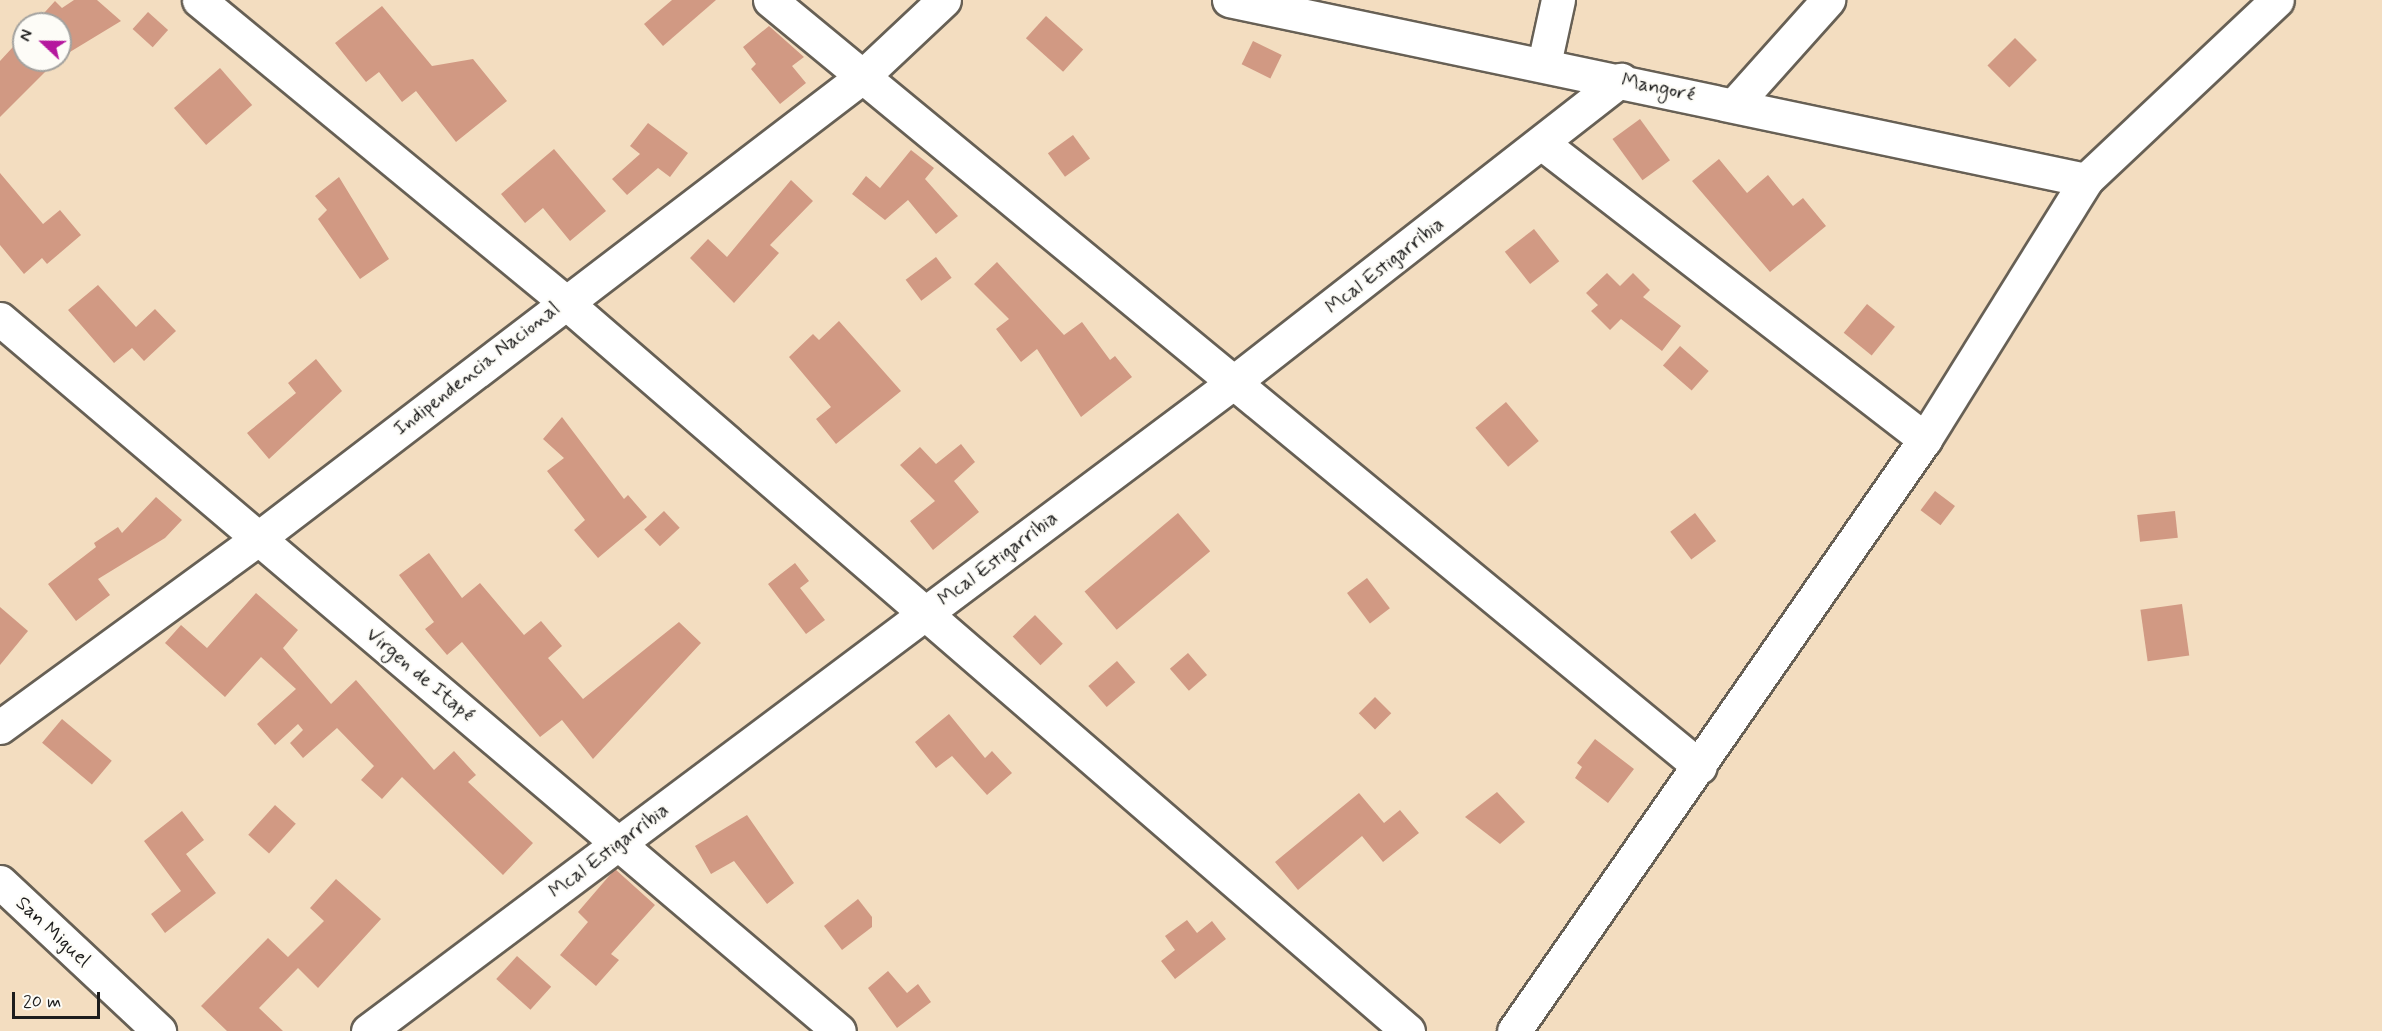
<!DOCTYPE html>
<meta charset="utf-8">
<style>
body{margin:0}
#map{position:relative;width:2382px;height:1031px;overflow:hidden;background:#f3ddc0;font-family:Mynerve,sans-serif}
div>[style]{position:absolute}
.building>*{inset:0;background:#d19983;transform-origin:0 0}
.roads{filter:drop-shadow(2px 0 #676055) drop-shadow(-2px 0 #676055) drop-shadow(0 2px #676055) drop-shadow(0 -2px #676055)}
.minor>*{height:33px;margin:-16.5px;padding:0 16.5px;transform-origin:16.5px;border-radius:16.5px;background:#fff}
span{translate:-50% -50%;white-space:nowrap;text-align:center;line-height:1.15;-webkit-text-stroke:4.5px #fdfcf7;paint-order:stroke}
.street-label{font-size:20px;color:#1c1c1c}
.north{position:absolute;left:12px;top:12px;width:60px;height:60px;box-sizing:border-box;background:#fdfcf7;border:2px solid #a3a29f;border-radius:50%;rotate:292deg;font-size:16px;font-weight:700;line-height:24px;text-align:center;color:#1c1c1c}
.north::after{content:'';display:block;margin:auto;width:21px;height:27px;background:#b5179e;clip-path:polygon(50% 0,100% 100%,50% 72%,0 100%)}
.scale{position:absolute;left:12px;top:992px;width:88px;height:27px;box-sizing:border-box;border:3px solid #1c1c1c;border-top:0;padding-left:8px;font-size:18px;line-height:21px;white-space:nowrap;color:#1c1c1c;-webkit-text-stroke:4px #fdfcf7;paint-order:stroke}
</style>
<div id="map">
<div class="building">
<i style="clip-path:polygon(74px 0,97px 0,121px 21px,60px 58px,60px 24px,34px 24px,55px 1px,62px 8px)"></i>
<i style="clip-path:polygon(672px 0,716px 0,663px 46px,644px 24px)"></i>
<i style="clip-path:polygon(382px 6px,432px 66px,473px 59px,507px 101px,456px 142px,416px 91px,402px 102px,379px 72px,366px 82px,335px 43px)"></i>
<i style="left:148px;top:12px;width:27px;height:23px;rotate:42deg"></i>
<i style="left:1046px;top:16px;width:50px;height:30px;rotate:42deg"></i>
<i style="clip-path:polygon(769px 26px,804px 57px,792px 66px,806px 83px,780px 104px,751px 69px,756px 64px,743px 47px)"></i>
<i style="clip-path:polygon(24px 35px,24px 60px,57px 60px,0 117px,0 61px)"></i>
<i style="left:2015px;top:38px;width:31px;height:39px;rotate:45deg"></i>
<i style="left:1253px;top:41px;width:32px;height:26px;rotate:26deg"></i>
<i style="left:220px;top:68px;width:49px;height:61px;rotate:49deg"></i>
<i style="left:1640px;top:119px;width:51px;height:34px;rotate:54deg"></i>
<i style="clip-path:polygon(648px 123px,688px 153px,670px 177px,658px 168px,627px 195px,612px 179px,640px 154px,630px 146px)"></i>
<i style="left:1073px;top:135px;width:29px;height:31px;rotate:54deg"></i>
<i style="clip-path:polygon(554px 149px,606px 211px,570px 241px,543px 208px,525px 223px,501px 194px)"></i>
<i style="clip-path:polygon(911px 150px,934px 168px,925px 179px,958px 216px,936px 234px,908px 200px,885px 220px,852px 194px,866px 176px,880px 188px)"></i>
<i style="clip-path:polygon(1719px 159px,1747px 193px,1768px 175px,1793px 206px,1803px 198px,1826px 226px,1770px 272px,1692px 181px)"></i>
<i style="clip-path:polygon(0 173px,43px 224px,60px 210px,81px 235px,47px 264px,42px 258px,24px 274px,0 245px)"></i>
<i style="clip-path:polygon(339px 177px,389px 259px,360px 279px,318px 219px,327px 210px,315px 196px)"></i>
<i style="clip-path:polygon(791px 180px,813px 201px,770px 245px,779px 253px,734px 303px,690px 258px,708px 239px,727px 257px)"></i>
<i style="left:1534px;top:229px;width:41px;height:37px;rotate:52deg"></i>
<i style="left:936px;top:257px;width:26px;height:38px;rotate:53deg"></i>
<i style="clip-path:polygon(997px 262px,1064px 335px,1082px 322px,1110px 360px,1115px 356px,1132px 377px,1081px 417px,1037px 349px,1021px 362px,996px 329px,1009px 319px,974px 284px)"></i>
<i style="clip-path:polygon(1607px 273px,1620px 286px,1633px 273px,1650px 290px,1643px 297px,1681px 326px,1662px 351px,1621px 319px,1610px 330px,1591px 311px,1598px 305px,1586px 293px)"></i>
<i style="clip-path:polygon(98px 285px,136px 327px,155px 309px,176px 331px,144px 361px,132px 348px,114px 363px,68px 310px)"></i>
<i style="left:1867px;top:304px;width:36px;height:37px;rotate:39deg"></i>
<i style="clip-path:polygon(839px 321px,901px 391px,836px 444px,816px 419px,831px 407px,789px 357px,813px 334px,819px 340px)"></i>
<i style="left:1680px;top:346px;width:38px;height:26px;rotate:41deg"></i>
<i style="clip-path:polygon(316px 359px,342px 391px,269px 459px,247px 433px,296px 393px,288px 383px)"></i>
<i style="left:1506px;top:402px;width:51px;height:40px;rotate:50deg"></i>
<i style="clip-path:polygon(562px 417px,624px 499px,628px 495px,647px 517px,598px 558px,574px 530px,585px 520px,547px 471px,564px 458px,543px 439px)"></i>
<i style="clip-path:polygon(961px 444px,975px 462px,954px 481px,979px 512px,933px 550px,910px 521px,935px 501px,900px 465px,920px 447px,936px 464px)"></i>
<i style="left:1935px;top:491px;width:25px;height:24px;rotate:37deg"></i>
<i style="clip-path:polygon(156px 497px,182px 520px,165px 538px,98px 579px,110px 595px,76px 621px,48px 584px,96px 547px,94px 543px,118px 527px,122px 533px)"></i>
<i style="left:664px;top:511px;width:23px;height:27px;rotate:47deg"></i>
<i style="left:2175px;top:511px;width:27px;height:38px;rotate:84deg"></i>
<i style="left:1178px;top:513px;width:50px;height:122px;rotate:50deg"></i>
<i style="left:1695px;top:513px;width:35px;height:31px;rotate:53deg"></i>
<i style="clip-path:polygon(429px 553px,462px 598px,480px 583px,524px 635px,541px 621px,562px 646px,548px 658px,583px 699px,679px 622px,701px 643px,593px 759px,562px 720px,540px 737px,462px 642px,447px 655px,425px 629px,434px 622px,399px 575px)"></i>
<i style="clip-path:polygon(795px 563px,809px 581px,800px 588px,825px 620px,806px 634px,768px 584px)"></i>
<i style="left:1367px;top:578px;width:38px;height:25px;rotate:53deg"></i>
<i style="clip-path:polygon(256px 593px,298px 630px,283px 648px,331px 704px,356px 680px,434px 770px,454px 751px,476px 775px,468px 782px,533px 843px,503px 875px,402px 777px,382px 799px,361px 780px,374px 766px,337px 728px,303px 758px,290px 743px,303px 730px,298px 724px,275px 745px,257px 724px,296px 689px,261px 657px,225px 697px,165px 643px,181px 625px,207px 648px)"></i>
<i style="left:2182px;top:604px;width:52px;height:42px;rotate:82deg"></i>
<i style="clip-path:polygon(0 607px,28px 631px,0 665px)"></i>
<i style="left:1035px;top:615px;width:40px;height:31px;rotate:46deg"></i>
<i style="left:1188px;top:653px;width:29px;height:24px;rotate:49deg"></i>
<i style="left:1117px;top:661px;width:28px;height:38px;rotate:49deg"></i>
<i style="left:1375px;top:697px;width:23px;height:23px;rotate:45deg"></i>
<i style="clip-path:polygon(949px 714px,985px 758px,992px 751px,1012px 773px,987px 795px,952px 756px,936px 768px,915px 742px)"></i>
<i style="left:62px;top:719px;width:65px;height:31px;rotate:40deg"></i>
<i style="clip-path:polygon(1595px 739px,1634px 769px,1608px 803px,1575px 778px,1582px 767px,1577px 763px)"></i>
<i style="clip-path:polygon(1497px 792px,1525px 822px,1500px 844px,1465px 817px)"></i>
<i style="clip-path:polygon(1359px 793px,1384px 823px,1400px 810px,1419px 833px,1383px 862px,1362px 836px,1298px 890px,1275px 862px)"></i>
<i style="left:275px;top:805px;width:28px;height:40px;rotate:42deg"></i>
<i style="clip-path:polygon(182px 811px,204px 840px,186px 854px,216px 893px,165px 933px,151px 914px,181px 891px,144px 841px)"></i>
<i style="clip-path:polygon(747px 815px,794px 883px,767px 904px,734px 861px,711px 874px,695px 846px)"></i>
<i style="clip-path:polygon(615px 869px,655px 905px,611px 954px,619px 960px,596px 986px,560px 955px,588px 922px,578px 912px)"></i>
<i style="clip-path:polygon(336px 879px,381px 919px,318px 988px,298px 968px,259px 1008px,283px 1031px,227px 1031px,201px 1006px,268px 938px,288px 957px,324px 921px,310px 908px)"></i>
<i style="clip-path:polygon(858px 899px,872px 917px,872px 927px,842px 950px,824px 926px)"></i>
<i style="clip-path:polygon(1187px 920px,1197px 933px,1212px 921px,1226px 939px,1175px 979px,1161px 961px,1175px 950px,1165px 936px)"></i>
<i style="left:517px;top:956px;width:46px;height:31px;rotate:42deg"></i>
<i style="clip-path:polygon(888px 971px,907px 993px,918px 984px,931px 1002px,897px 1028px,868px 988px)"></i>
</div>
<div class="roads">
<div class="minor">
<i style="left:199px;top:0;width:473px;rotate:39.5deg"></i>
<i style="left:564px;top:301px;width:1116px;rotate:40.86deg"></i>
<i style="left:770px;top:0;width:1205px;rotate:39.51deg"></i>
<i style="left:1229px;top:0;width:876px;rotate:11.86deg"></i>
<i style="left:1544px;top:64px;width:66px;rotate:-77.7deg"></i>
<i style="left:1735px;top:104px;width:140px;rotate:-48.2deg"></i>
<i style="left:1543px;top:144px;width:483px;rotate:37.7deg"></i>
<i style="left:0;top:319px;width:1100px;rotate:40.32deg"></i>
<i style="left:0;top:727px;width:317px;rotate:-36.1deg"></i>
<i style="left:256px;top:540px;width:764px;rotate:-37.39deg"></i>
<i style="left:863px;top:76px;width:111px;rotate:-43.2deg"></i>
<i style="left:0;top:882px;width:218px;rotate:43.1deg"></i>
<i style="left:368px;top:1031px;width:1077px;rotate:-36.85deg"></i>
<i style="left:1230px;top:385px;width:496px;rotate:-38deg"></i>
<i style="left:1514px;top:1031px;width:721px;rotate:-55.23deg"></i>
<i style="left:1925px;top:439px;width:305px;rotate:-58.1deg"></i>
<i style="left:2086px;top:180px;width:262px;rotate:-43.3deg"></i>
</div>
</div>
<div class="street-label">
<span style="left:1658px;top:88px;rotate:12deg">Mangoré</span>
<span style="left:1385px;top:266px;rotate:-38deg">Mcal Estigarribia</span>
<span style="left:477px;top:369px;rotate:-38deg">Indipendencia Nacional</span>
<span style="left:998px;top:559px;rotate:-37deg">Mcal Estigarribia</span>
<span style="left:420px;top:675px;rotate:40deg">Virgen de Itapé</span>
<span style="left:609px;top:851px;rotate:-37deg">Mcal Estigarribia</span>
<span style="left:53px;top:932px;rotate:43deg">San Miguel</span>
</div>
<div class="north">N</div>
<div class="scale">20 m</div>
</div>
